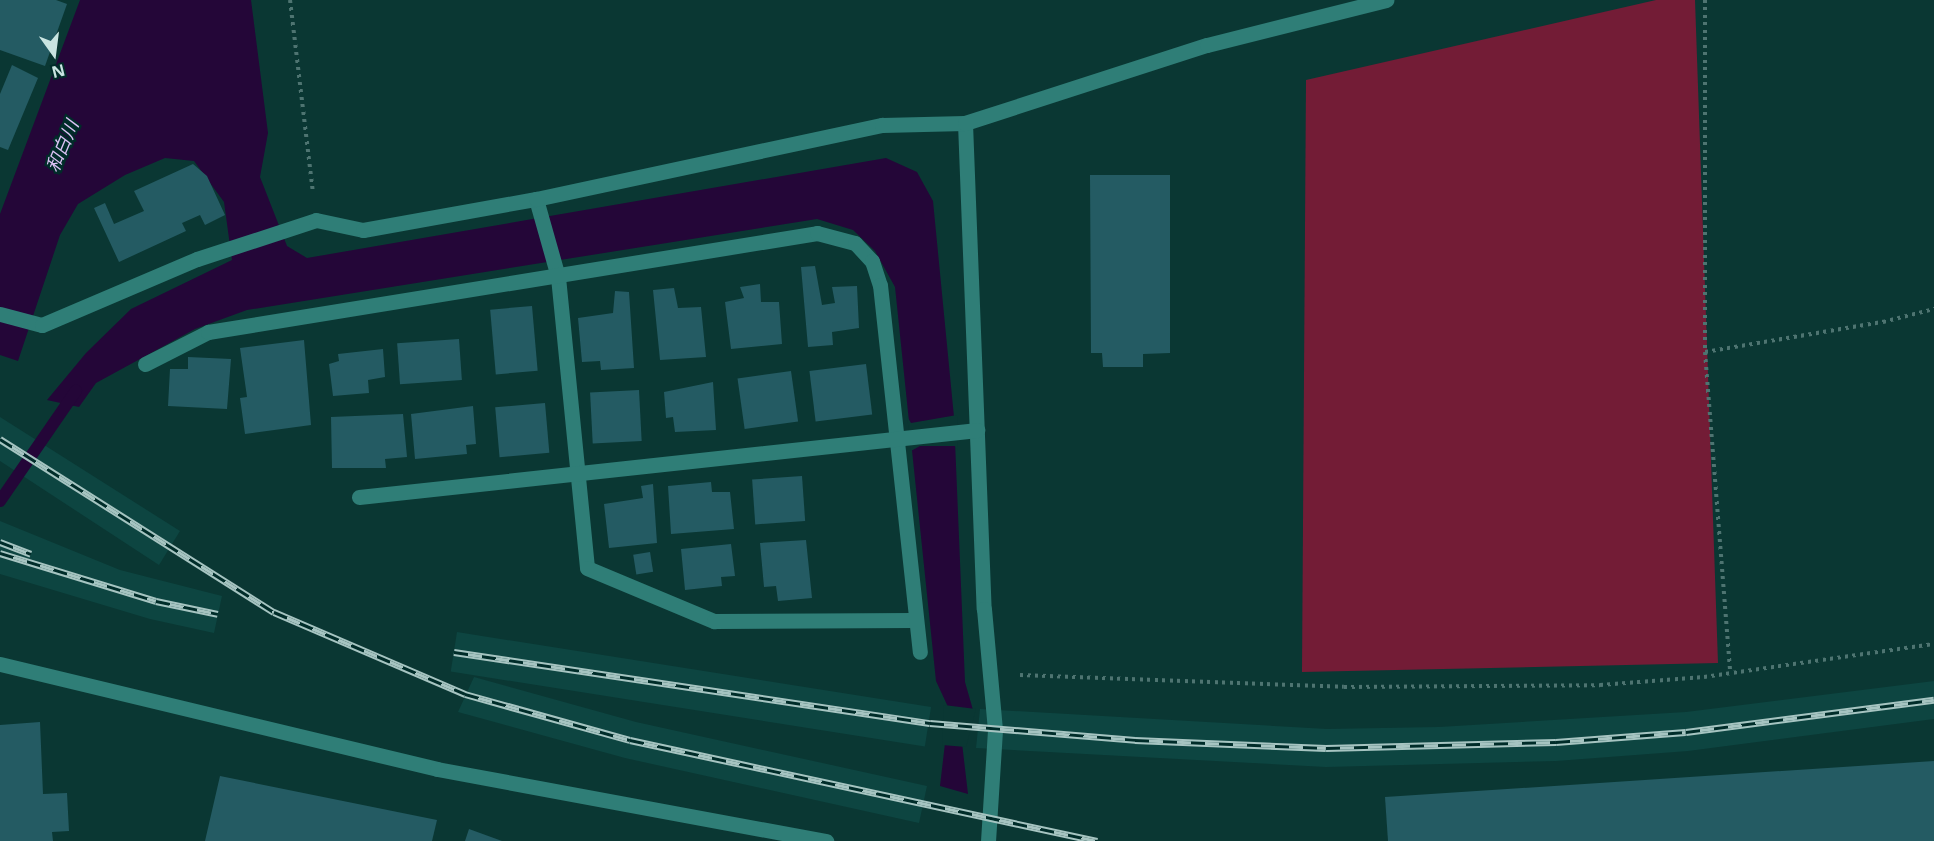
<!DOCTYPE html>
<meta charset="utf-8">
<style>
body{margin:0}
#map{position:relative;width:1934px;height:841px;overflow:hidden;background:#0a3733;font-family:"Open Sans","Noto Sans JP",sans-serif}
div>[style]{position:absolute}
.built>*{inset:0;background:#0d4541;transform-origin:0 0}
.green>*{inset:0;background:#731c36}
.water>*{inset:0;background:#240638}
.pier>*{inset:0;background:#0a3733}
.stream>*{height:12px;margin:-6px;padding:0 6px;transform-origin:6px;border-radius:6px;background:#240638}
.building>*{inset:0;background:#245b63;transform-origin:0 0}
.path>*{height:4px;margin-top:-2px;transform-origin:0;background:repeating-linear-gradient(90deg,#4e7471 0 3px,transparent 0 7.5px)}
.minor>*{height:15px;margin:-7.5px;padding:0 7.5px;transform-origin:7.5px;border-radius:7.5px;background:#2f7e77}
.rail>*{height:7px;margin-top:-3.5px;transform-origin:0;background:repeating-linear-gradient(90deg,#002c29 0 14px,#a6c4c1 0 28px);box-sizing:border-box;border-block:2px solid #a6c4c1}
span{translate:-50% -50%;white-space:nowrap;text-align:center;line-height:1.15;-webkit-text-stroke:4.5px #002c29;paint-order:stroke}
.water-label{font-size:18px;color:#dbc2f4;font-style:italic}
.north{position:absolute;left:24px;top:24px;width:60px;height:60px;-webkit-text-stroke:4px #002c29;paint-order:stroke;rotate:166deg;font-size:16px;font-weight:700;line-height:24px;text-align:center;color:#c9e4e1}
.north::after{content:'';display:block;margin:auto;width:21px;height:27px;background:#c9e4e1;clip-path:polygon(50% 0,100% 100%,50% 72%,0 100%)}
</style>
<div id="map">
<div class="built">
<i style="clip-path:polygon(0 417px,180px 531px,159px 565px,0 461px)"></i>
<i style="clip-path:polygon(0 521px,120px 570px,222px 596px,214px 633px,150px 619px,0 574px)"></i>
<i style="left:457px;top:632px;width:480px;height:40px;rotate:9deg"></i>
<i style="clip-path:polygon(474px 677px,636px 722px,927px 786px,919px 823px,625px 758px,458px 712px)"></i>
<i style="clip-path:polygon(1934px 681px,1934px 719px,1688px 751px,1556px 761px,1326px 767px,976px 748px,980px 709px,1327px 729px,1439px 727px,1686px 712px)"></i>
</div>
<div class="green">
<i style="clip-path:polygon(1656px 0,1695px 0,1718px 663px,1302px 672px,1306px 80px)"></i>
</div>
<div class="water">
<i style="clip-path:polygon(80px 0,251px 0,268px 133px,260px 177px,287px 246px,307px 258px,886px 158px,917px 172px,933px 201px,954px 417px,965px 682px,973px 710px,962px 743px,968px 794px,940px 786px,949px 709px,936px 681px,895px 287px,875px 251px,853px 230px,817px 219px,247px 310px,195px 329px,96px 383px,79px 407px,47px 400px,86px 353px,131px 309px,232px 260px,224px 202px,194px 161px,165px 158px,125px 175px,78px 204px,60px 235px,18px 361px,0 355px,0 214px)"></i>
</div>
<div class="pier">
<i style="clip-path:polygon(957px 415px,958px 451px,955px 446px,920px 446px,911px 451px,907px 416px,911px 423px)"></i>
<i style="clip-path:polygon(944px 705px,976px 709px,966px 747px,942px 745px)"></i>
</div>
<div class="stream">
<i style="left:0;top:501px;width:134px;rotate:-55.4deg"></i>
</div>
<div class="building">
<i style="clip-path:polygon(0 0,56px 0,67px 4px,45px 66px,0 50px)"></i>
<i style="clip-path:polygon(12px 65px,38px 78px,8px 150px,0 147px,0 94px)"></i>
<i style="clip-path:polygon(193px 164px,207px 176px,225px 215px,205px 225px,200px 215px,182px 223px,186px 231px,119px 262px,94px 208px,105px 203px,114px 224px,144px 211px,134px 191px)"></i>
<i style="clip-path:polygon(1090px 175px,1170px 175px,1170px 353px,1143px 354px,1143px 367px,1103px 367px,1102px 353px,1091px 353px)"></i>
<i style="clip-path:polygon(815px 266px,822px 305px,835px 303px,832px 287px,857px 286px,859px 328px,832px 332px,833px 345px,808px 347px,801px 267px)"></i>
<i style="clip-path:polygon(760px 284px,761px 302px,779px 302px,782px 344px,731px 349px,725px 302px,744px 298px,740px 287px)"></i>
<i style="clip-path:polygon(674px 288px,678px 308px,701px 307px,706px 357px,660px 360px,653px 290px)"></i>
<i style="clip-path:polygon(615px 291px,629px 292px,634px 368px,601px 370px,600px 361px,582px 362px,578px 318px,613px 313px)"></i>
<i style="left:532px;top:306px;width:65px;height:42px;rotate:85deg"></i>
<i style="left:459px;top:339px;width:41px;height:62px;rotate:86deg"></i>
<i style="clip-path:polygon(304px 340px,311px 425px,245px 434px,240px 398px,247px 397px,240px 348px)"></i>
<i style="clip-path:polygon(383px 349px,385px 377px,368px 380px,369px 393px,333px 396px,329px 364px,339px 361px,338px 354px)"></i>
<i style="clip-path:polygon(188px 357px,231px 359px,227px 409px,168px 406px,170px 369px,188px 369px)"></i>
<i style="left:866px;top:364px;width:51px;height:57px;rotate:83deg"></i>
<i style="left:791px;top:371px;width:51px;height:54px;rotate:82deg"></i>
<i style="clip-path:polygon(713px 382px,716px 430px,675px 432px,673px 417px,666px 418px,664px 392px)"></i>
<i style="left:639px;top:390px;width:51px;height:49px;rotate:87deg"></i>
<i style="left:545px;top:403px;width:50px;height:50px;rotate:85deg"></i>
<i style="clip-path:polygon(473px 406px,476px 444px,466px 445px,467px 454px,415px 459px,411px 414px)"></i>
<i style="clip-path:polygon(403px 414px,407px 457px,385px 459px,386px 468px,332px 468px,331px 417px)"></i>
<i style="left:802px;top:476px;width:45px;height:50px;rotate:86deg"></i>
<i style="clip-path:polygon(711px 482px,712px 492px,730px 492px,734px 529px,671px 534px,668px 486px)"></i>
<i style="clip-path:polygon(653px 484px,657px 543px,609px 548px,604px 504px,643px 498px,641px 486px)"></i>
<i style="clip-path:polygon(806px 540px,812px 598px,778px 601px,776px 586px,764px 587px,760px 543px)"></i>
<i style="clip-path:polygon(731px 544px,735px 576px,721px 577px,722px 586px,685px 590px,681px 549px)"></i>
<i style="left:650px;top:552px;width:20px;height:17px;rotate:81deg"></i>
<i style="clip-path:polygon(40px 722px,43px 794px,67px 793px,69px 831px,52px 832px,53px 841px,0 841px,0 725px)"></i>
<i style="clip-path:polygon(1934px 761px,1934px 841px,1388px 841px,1385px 797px)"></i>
<i style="clip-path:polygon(220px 776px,437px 820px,432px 841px,205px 841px)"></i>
<i style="clip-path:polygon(469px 829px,502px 841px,465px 841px)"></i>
</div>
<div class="path">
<i style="left:290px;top:0;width:193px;rotate:83.2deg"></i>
<i style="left:1705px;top:0;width:352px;rotate:90deg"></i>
<i style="left:1705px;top:352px;width:321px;rotate:85.5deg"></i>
<i style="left:1705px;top:352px;width:181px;rotate:-9.6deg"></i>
<i style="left:1883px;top:322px;width:53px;rotate:-14.3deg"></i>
<i style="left:1020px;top:675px;width:324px;rotate:2.1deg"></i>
<i style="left:1344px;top:687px;width:256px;rotate:-0.4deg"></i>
<i style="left:1600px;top:685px;width:104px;rotate:-4.4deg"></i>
<i style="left:1704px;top:677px;width:232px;rotate:-8.2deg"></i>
</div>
<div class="minor">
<i style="left:965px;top:123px;width:486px;rotate:87.8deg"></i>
<i style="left:984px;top:609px;width:121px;rotate:84.8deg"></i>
<i style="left:995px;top:730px;width:111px;rotate:93.6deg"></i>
<i style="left:536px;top:199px;width:81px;rotate:74.2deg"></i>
<i style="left:558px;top:277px;width:292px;rotate:84.3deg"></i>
<i style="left:587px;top:568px;width:138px;rotate:22.7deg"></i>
<i style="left:714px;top:621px;width:200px;rotate:-0.3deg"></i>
<i style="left:0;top:314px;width:43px;rotate:14.7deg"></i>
<i style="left:42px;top:325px;width:168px;rotate:-23.1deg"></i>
<i style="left:197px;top:259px;width:125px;rotate:-18.1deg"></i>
<i style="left:316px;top:220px;width:48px;rotate:12deg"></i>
<i style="left:363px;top:230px;width:176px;rotate:-10.2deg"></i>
<i style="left:536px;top:199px;width:354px;rotate:-12.1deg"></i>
<i style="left:882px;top:125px;width:83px;rotate:-1.4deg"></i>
<i style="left:965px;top:123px;width:254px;rotate:-17.9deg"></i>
<i style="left:1207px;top:45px;width:185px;rotate:-14.1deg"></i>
<i style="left:145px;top:364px;width:71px;rotate:-26.9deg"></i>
<i style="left:208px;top:332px;width:617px;rotate:-9.23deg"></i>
<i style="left:817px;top:233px;width:39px;rotate:15deg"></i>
<i style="left:855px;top:243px;width:25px;rotate:47deg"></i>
<i style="left:872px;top:261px;width:25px;rotate:72deg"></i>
<i style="left:880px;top:285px;width:369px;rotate:83.8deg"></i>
<i style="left:359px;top:497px;width:622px;rotate:-6.19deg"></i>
<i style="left:0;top:664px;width:449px;rotate:13.5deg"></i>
<i style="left:437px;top:769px;width:396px;rotate:10.5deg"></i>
</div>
<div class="rail">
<i style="left:0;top:439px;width:324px;rotate:32.3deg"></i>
<i style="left:274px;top:612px;width:208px;rotate:23.2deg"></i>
<i style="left:465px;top:694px;width:171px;rotate:15.6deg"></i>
<i style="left:630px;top:740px;width:478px;rotate:12.2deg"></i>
<i style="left:0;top:542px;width:33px;rotate:21deg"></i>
<i style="left:0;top:553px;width:163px;rotate:17.1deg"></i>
<i style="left:156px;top:601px;width:63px;rotate:11.8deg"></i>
<i style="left:454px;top:652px;width:481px;rotate:8.5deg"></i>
<i style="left:930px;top:723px;width:206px;rotate:4.7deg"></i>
<i style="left:1135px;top:740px;width:191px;rotate:2.4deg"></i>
<i style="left:1326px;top:748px;width:230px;rotate:-1.5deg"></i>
<i style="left:1556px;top:742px;width:130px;rotate:-4.4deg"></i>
<i style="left:1686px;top:732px;width:250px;rotate:-7.4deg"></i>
</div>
<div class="water-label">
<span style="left:62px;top:146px;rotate:-67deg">和白川</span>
</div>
<div class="north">N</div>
</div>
